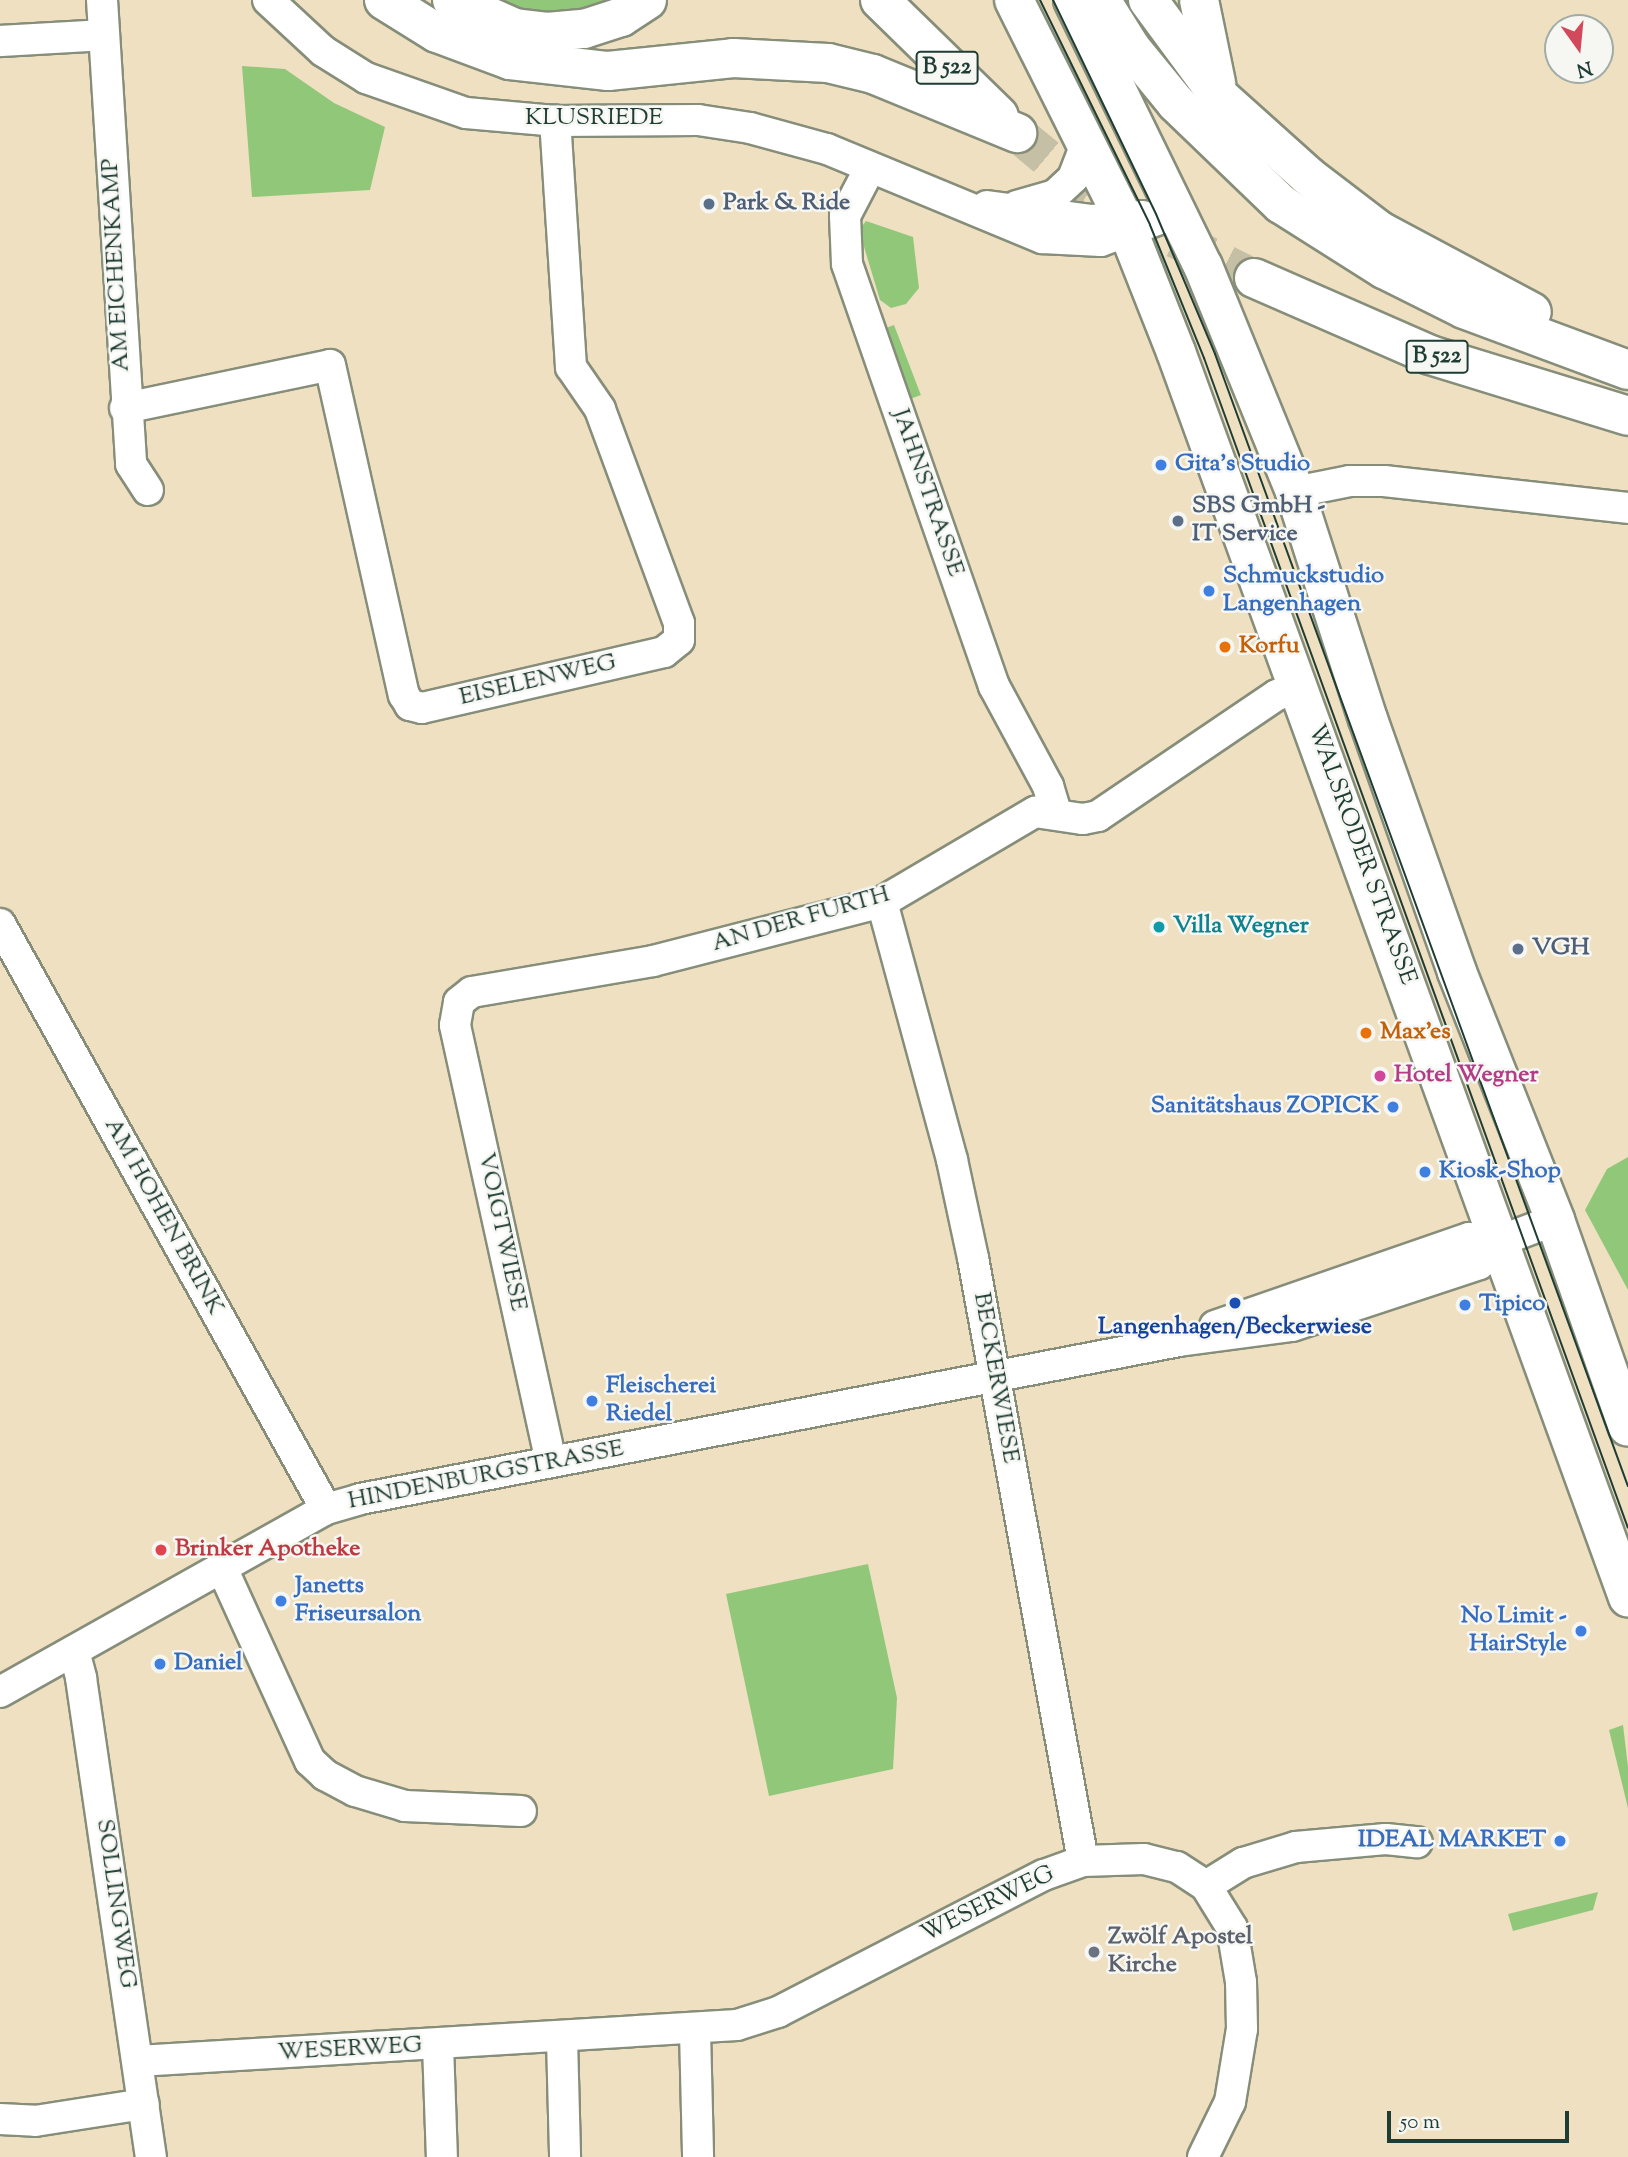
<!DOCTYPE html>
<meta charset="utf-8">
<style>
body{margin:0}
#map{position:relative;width:1628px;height:2157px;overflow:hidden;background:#eee0c1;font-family:"Sorts Mill Goudy",serif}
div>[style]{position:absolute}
.green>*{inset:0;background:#91c779;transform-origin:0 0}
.highway-tunnel>*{height:38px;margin-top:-19px;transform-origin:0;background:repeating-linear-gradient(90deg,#c5bfa5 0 38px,transparent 0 57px)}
.roads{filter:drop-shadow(2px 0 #868e7a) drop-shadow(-2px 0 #868e7a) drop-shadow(0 2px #868e7a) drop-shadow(0 -2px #868e7a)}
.minor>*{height:30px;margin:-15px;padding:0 15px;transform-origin:15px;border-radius:15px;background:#fff}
.major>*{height:38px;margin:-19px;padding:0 19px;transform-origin:19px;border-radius:19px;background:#fff}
.highway>*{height:38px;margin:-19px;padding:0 19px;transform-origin:19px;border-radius:19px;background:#fff}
.tram>*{height:2px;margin:-1px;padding:0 1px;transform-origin:1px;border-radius:1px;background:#1f3d34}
.dots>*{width:19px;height:19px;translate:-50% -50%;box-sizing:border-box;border:4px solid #f6f6f2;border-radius:50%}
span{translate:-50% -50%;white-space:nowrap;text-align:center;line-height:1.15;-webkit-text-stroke:5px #f6f6f2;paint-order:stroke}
.shield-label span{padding:2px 5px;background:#f6f6f2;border:2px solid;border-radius:5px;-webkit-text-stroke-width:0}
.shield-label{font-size:23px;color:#1f3d34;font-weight:700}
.street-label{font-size:24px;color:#1f3d34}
.service-label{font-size:24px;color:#4e5e75;font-weight:700}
.left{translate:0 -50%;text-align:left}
.shop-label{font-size:24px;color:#366cbe;font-weight:700}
.right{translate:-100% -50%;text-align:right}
.food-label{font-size:24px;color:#c56008;font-weight:700}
.culture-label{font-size:24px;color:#0d838f;font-weight:700}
.hotel-label{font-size:24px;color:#b23c85;font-weight:700}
.transit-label{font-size:24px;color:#164399;font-weight:700}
.health-label{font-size:24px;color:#be3a42;font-weight:700}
.worship-label{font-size:24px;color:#5b616d;font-weight:700}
.north{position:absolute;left:1544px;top:14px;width:70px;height:70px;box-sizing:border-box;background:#f6f6f2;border:2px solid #a0aca6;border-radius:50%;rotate:165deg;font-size:19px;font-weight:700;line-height:28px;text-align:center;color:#1f3d34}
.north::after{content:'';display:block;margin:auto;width:24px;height:32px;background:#d1495b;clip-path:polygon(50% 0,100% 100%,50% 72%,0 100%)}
.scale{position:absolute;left:1387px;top:2111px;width:182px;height:32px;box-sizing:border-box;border:4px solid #1f3d34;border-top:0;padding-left:9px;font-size:21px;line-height:24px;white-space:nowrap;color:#1f3d34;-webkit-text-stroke:5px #f6f6f2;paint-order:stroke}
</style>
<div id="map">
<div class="green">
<i style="clip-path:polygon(480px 0,619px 0,595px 10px,538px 15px)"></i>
<i style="clip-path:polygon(242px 66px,285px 69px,334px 103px,385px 127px,370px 190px,252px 197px)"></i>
<i style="clip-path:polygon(866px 221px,913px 237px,919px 288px,906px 304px,891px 308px,880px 300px,859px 230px)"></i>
<i style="left:894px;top:325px;width:75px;height:10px;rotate:69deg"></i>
<i style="clip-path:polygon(1628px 1157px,1628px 1290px,1585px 1210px,1607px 1169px)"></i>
<i style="clip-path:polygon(868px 1564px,897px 1698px,893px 1769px,769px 1796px,726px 1594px)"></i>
<i style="clip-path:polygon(1623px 1725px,1628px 1767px,1628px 1808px,1609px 1730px)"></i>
<i style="clip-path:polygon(1598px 1892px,1593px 1910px,1513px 1931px,1508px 1914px)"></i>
</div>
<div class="highway-tunnel">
<i style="left:1017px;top:133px;width:55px;rotate:39.8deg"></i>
<i style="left:1059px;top:168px;width:55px;rotate:31.7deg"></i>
<i style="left:1175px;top:239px;width:88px;rotate:26.3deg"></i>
</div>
<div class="roads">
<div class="minor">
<i style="left:102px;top:0;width:465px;rotate:86.4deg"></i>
<i style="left:131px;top:464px;width:31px;rotate:57deg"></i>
<i style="left:268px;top:0;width:75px;rotate:42.8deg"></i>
<i style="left:323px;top:51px;width:51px;rotate:32.1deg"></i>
<i style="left:366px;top:78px;width:106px;rotate:19.3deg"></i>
<i style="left:466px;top:113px;width:89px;rotate:5.1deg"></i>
<i style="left:555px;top:121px;width:143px;rotate:-0.4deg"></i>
<i style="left:698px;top:120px;width:53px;rotate:8.7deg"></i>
<i style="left:750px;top:128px;width:80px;rotate:15.3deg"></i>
<i style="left:827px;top:149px;width:233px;rotate:22.5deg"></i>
<i style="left:1042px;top:238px;width:59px;rotate:2.9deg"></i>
<i style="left:1101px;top:241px;width:82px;rotate:-20.6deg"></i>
<i style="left:0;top:41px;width:104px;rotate:-3.3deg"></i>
<i style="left:870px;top:168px;width:54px;rotate:117.5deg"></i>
<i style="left:845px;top:216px;width:48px;rotate:87.6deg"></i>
<i style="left:847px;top:264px;width:447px;rotate:70.8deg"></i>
<i style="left:994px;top:686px;width:114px;rotate:61.6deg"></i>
<i style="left:1048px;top:786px;width:27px;rotate:73deg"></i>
<i style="left:987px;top:206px;width:106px;rotate:7.6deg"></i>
<i style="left:1092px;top:220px;width:51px;rotate:-4.5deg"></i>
<i style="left:1017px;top:206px;width:40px;rotate:-16deg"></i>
<i style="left:1055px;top:195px;width:25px;rotate:-43deg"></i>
<i style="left:1073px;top:178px;width:36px;rotate:-69deg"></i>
<i style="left:125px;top:408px;width:209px;rotate:-11.8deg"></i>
<i style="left:330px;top:365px;width:338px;rotate:77.4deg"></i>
<i style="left:404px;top:695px;width:12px;rotate:59deg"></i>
<i style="left:410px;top:705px;width:12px;rotate:14deg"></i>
<i style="left:422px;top:708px;width:248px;rotate:-13deg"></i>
<i style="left:664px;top:652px;width:19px;rotate:-39deg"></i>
<i style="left:679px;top:640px;width:17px;rotate:-90deg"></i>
<i style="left:679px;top:623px;width:228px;rotate:-110.3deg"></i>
<i style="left:600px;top:409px;width:51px;rotate:-124.6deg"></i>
<i style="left:571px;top:367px;width:247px;rotate:-93.7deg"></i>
<i style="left:1295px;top:492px;width:56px;rotate:-11.3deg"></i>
<i style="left:1350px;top:481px;width:34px"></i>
<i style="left:1384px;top:481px;width:245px;rotate:6.3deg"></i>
<i style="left:882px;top:902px;width:267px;rotate:74.8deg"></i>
<i style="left:952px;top:1160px;width:100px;rotate:77.9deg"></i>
<i style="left:973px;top:1258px;width:613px;rotate:79.66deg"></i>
<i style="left:0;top:924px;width:670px;rotate:60.87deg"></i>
<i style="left:1215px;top:1326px;width:269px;rotate:-19.1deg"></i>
<i style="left:1469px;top:1238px;width:28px;rotate:8deg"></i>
<i style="left:551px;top:1462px;width:447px;rotate:-102.4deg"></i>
<i style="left:455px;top:1025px;width:23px;rotate:-80deg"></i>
<i style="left:459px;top:1002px;width:16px;rotate:-38deg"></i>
<i style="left:472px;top:992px;width:184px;rotate:-9.7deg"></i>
<i style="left:653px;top:961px;width:236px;rotate:-14.4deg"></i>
<i style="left:882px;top:902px;width:178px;rotate:-30.5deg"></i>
<i style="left:1035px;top:812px;width:49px;rotate:8.3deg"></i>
<i style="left:1083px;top:819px;width:15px;rotate:-11deg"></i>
<i style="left:1098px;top:816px;width:216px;rotate:-34.1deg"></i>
<i style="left:1277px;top:695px;width:25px;rotate:-21deg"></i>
<i style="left:222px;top:1568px;width:212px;rotate:65.5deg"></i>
<i style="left:310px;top:1761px;width:21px;rotate:43deg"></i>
<i style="left:325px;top:1775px;width:34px;rotate:28deg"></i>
<i style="left:355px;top:1791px;width:52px;rotate:16.7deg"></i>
<i style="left:405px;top:1806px;width:116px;rotate:2.5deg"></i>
<i style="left:74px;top:1651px;width:28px;rotate:75deg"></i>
<i style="left:81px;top:1678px;width:484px;rotate:81.7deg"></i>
<i style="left:0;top:1692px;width:374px;rotate:-29.3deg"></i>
<i style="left:326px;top:1509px;width:35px;rotate:-16deg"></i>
<i style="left:360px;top:1499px;width:834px;rotate:-10.92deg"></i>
<i style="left:1179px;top:1341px;width:114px;rotate:-7.6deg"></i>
<i style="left:1292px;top:1326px;width:197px;rotate:-18.3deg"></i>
<i style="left:1479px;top:1264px;width:28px;rotate:-51deg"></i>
<i style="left:1497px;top:1242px;width:62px;rotate:-20.8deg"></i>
<i style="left:695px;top:2031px;width:126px;rotate:88.6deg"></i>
<i style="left:562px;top:2039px;width:118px;rotate:88.5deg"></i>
<i style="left:438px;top:2045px;width:112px;rotate:88deg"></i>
<i style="left:138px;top:2061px;width:600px;rotate:-3.44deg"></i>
<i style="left:737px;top:2025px;width:43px;rotate:-17.6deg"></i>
<i style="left:778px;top:2012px;width:299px;rotate:-27.3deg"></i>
<i style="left:1044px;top:1875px;width:41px;rotate:-19.7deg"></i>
<i style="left:1083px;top:1861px;width:61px;rotate:-1.9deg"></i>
<i style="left:1144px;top:1859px;width:34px;rotate:14deg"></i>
<i style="left:1177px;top:1867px;width:35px;rotate:33deg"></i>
<i style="left:1206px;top:1886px;width:44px;rotate:-31.9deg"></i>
<i style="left:1243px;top:1863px;width:55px;rotate:-16.8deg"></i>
<i style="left:1296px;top:1847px;width:90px;rotate:-5.1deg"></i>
<i style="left:1386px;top:1839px;width:31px;rotate:6deg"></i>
<i style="left:0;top:2119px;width:35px;rotate:3deg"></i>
<i style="left:35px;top:2121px;width:110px;rotate:-8.9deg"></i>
<i style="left:1203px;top:2157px;width:61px;rotate:-63.9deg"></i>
<i style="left:1230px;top:2102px;width:74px;rotate:-80.7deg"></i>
<i style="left:1242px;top:2029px;width:47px;rotate:-91.2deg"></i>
<i style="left:1241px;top:1982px;width:55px;rotate:-99.5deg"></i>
<i style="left:1232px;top:1928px;width:49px;rotate:-121.8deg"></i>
</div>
<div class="major">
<i style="left:1014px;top:0;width:244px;rotate:63.4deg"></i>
<i style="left:1123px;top:218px;width:144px;rotate:68.4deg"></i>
<i style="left:1176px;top:352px;width:1325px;rotate:70.05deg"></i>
<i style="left:1073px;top:0;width:296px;rotate:64deg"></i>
<i style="left:1203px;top:266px;width:244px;rotate:67.8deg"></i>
<i style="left:1295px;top:492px;width:238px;rotate:72.2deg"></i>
<i style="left:1368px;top:719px;width:268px;rotate:70.6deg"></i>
<i style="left:1457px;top:972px;width:267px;rotate:68.4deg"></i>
<i style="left:1555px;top:1220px;width:219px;rotate:70.6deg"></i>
</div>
<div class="highway">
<i style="left:384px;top:0;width:62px;rotate:31.9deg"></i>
<i style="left:437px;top:33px;width:78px;rotate:20.3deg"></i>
<i style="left:510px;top:60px;width:99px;rotate:6.4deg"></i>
<i style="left:608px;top:71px;width:126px;rotate:-5.9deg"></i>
<i style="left:733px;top:58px;width:95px;rotate:3deg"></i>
<i style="left:828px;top:63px;width:46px;rotate:13.7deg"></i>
<i style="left:873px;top:74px;width:156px;rotate:22.3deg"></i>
<i style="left:452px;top:0;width:69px;rotate:24deg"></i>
<i style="left:515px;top:28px;width:32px;rotate:7deg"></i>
<i style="left:547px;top:32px;width:37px;rotate:-5deg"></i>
<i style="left:584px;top:29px;width:39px;rotate:-18deg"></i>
<i style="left:621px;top:17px;width:31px;rotate:-33deg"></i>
<i style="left:880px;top:0;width:166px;rotate:44.3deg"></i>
<i style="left:1101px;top:0;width:57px;rotate:58deg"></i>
<i style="left:1131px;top:48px;width:71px;rotate:50.7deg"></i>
<i style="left:1176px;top:103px;width:146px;rotate:43.9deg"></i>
<i style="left:1281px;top:204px;width:122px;rotate:32.3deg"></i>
<i style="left:1384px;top:269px;width:89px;rotate:26.6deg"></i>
<i style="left:1464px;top:309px;width:175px;rotate:20.4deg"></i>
<i style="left:1148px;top:0;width:118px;rotate:53.6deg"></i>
<i style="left:1218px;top:95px;width:121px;rotate:42deg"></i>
<i style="left:1308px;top:176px;width:91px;rotate:37.4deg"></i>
<i style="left:1380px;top:231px;width:172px;rotate:28.1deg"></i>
<i style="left:1199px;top:0;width:85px;rotate:78.4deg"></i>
<i style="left:1254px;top:278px;width:192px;rotate:23.6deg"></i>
<i style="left:1430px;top:355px;width:207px;rotate:17.1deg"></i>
</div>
</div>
<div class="tram">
<i style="left:1040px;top:0;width:250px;rotate:63.9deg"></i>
<i style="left:1150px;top:225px;width:144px;rotate:67.9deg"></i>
<i style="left:1204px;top:358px;width:1244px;rotate:70.08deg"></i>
<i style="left:1053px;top:0;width:237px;rotate:64.3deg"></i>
<i style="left:1156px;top:214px;width:152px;rotate:67.1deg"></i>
<i style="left:1215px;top:354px;width:1205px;rotate:69.96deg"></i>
</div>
<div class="dots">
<i style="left:709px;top:204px;background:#5c6f8a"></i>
<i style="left:1161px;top:465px;background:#3f7fe0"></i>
<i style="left:1178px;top:521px;background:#5c6f8a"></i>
<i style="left:1209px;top:591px;background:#3f7fe0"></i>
<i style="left:1225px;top:647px;background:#e8710a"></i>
<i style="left:1159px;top:927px;background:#0f9aa8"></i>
<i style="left:1518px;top:949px;background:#5c6f8a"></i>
<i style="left:1366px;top:1033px;background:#e8710a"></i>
<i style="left:1380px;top:1076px;background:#d1479c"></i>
<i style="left:1393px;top:1107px;background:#3f7fe0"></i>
<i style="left:1425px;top:1172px;background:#3f7fe0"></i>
<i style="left:1235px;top:1303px;background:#1a4fb4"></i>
<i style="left:1465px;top:1305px;background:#3f7fe0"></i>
<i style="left:592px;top:1401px;background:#3f7fe0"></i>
<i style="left:161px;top:1550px;background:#e0444e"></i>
<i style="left:281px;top:1601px;background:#3f7fe0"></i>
<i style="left:1581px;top:1631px;background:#3f7fe0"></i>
<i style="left:160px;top:1664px;background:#3f7fe0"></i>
<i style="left:1560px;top:1841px;background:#3f7fe0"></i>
<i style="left:1094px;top:1952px;background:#6b7280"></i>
</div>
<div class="shield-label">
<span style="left:947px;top:68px">B 522</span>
<span style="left:1437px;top:357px">B 522</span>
</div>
<div class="street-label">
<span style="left:594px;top:119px">KLUSRIEDE</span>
<span style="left:117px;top:265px;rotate:-93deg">AM EICHENKAMP</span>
<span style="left:927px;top:493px;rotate:71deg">JAHNSTRASSE</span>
<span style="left:538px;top:681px;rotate:-13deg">EISELENWEG</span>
<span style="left:1361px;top:855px;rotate:70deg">WALSRODER STRASSE</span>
<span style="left:801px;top:920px;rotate:-16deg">AN DER FURTH</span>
<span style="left:163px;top:1217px;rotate:61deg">AM HOHEN BRINK</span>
<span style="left:501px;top:1232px;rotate:78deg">VOIGTWIESE</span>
<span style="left:995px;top:1378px;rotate:80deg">BECKERWIESE</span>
<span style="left:486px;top:1476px;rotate:-11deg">HINDENBURGSTRASSE</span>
<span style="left:115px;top:1904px;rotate:82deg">SOLLINGWEG</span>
<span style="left:988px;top:1905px;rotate:-26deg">WESERWEG</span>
<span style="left:350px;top:2050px;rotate:-3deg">WESERWEG</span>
</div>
<div class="service-label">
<span class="left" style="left:723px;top:204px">Park &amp; Ride</span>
<span class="left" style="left:1192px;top:521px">SBS GmbH -<br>IT Service</span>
<span class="left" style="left:1532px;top:949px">VGH</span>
</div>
<div class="shop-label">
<span class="left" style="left:1175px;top:465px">Gita's Studio</span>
<span class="left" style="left:1223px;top:591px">Schmuckstudio<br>Langenhagen</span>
<span class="right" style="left:1379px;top:1107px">Sanitätshaus ZOPICK</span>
<span class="left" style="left:1439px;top:1172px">Kiosk-Shop</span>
<span class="left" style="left:1479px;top:1305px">Tipico</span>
<span class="left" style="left:606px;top:1401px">Fleischerei<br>Riedel</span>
<span class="left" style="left:295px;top:1601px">Janetts<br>Friseursalon</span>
<span class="right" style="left:1567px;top:1631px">No Limit -<br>HairStyle</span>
<span class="left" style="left:174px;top:1664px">Daniel</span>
<span class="right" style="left:1546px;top:1841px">IDEAL MARKET</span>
</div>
<div class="food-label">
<span class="left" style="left:1239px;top:647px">Korfu</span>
<span class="left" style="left:1380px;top:1033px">Max'es</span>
</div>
<div class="culture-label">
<span class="left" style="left:1173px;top:927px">Villa Wegner</span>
</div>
<div class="hotel-label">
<span class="left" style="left:1394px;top:1076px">Hotel Wegner</span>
</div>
<div class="transit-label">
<span style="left:1235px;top:1328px">Langenhagen/Beckerwiese</span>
</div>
<div class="health-label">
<span class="left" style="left:175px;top:1550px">Brinker Apotheke</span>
</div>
<div class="worship-label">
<span class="left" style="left:1108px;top:1952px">Zwölf Apostel<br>Kirche</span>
</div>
<div class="north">N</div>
<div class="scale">50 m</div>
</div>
